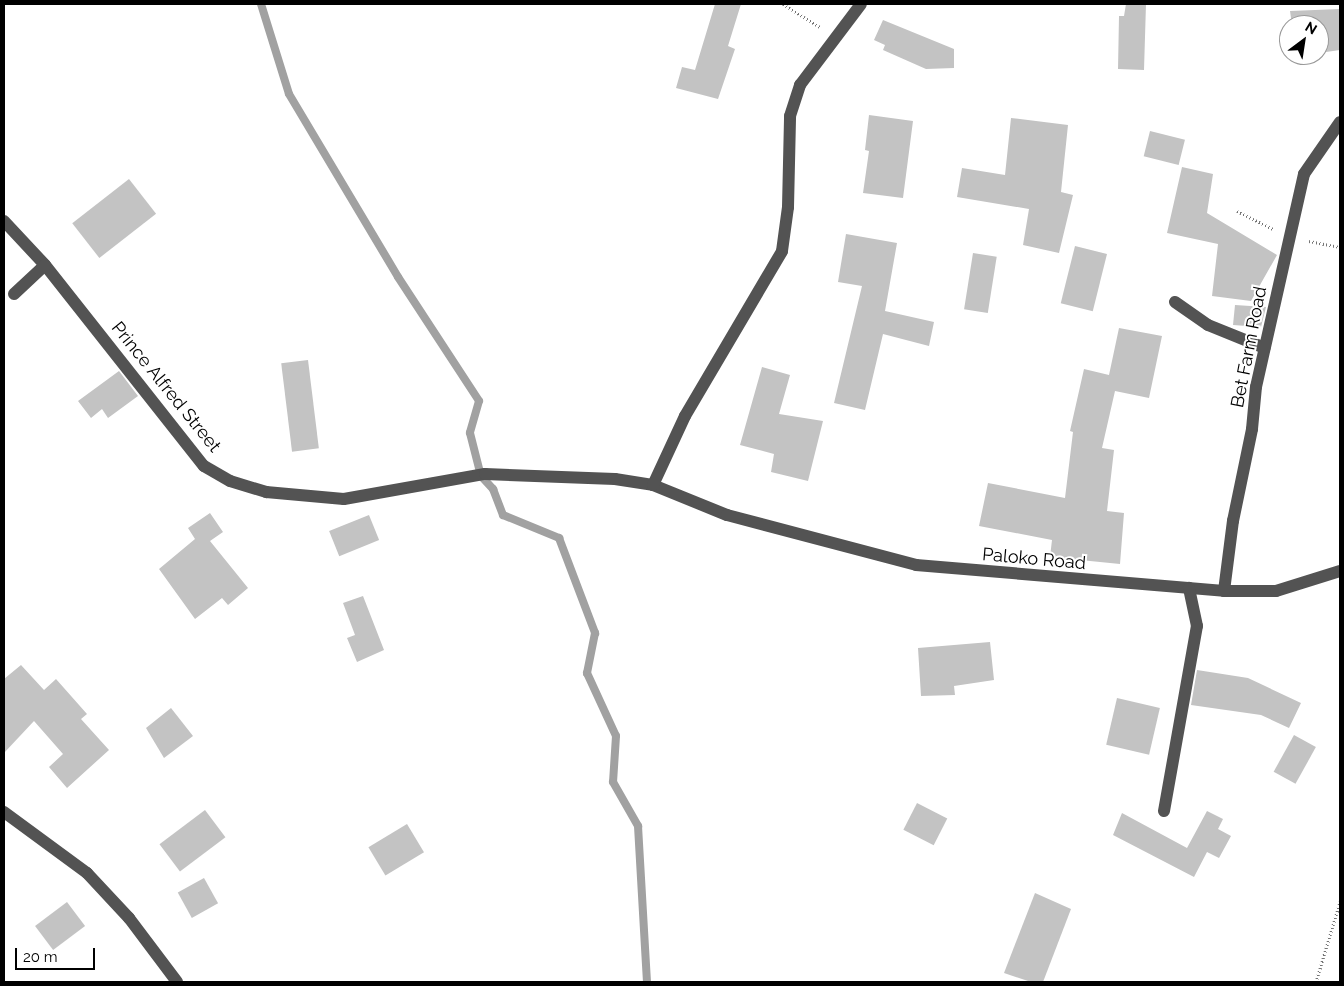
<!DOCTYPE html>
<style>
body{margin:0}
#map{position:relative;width:1344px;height:986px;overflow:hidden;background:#fff;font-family:Raleway,sans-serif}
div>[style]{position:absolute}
.stream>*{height:8px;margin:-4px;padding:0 4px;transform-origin:4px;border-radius:4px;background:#a1a1a1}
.building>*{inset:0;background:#c3c3c3;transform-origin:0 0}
.path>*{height:3px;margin-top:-1.5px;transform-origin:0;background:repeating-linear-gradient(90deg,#757575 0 1px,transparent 0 3.5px)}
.minor>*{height:12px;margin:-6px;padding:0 6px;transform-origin:6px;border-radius:6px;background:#535353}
span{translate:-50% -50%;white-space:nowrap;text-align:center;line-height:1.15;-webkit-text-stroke:4px #fff;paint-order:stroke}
.street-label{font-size:18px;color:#000}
.frame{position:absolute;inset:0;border:5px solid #000;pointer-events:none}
.north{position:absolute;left:1279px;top:15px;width:50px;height:50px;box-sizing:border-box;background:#fff;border:1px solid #999;border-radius:50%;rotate:31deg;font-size:14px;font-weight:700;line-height:20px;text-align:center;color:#000}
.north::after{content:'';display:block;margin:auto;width:18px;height:22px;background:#000;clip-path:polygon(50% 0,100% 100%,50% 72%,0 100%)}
.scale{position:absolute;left:15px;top:948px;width:80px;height:22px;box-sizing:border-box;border:2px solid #000;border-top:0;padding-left:6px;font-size:15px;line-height:18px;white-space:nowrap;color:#000;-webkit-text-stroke:4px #fff;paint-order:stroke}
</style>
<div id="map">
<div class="stream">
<i style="left:261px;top:4px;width:94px;rotate:72.7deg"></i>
<i style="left:289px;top:94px;width:213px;rotate:59.2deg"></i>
<i style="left:398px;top:277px;width:148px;rotate:56.8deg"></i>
<i style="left:479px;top:401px;width:33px;rotate:106deg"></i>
<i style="left:470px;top:433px;width:44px;rotate:75.7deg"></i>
<i style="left:481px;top:476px;width:18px;rotate:47deg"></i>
<i style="left:493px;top:489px;width:28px;rotate:69deg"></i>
<i style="left:503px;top:515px;width:61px;rotate:22.3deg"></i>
<i style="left:559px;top:538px;width:102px;rotate:69.2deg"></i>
<i style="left:595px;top:633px;width:41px;rotate:101.3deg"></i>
<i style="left:587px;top:673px;width:69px;rotate:65.3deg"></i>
<i style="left:616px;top:736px;width:46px;rotate:93.7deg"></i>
<i style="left:613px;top:782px;width:51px;rotate:60.4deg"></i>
<i style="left:638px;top:826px;width:156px;rotate:86.7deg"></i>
</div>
<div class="building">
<i style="clip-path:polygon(715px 4px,741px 4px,728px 46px,735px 49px,718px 99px,676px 88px,682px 67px,695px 70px)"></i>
<i style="clip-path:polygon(1126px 4px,1146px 4px,1144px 70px,1118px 69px,1119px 16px,1124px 16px)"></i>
<i style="clip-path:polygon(1340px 9px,1340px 50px,1319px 53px,1319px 25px,1292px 25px,1290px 11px)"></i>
<i style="clip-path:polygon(883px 20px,954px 49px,954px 68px,926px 69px,883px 50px,885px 45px,874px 40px)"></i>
<i style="clip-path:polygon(869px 115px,913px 121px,903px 198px,863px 193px,869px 151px,865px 150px)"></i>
<i style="clip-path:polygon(1011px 118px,1068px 125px,1061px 192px,1073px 195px,1059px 253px,1023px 245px,1029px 209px,957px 197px,962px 168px,1005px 175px)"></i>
<i style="left:1150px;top:131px;width:36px;height:26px;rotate:14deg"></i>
<i style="clip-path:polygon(1182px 167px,1213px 174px,1207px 213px,1277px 255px,1251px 301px,1212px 296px,1218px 244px,1167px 233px)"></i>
<i style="left:129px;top:179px;width:44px;height:72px;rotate:52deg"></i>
<i style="clip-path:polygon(846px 234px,897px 243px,885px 311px,934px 322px,929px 346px,883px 334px,865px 410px,834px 403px,862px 286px,838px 282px)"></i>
<i style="left:1075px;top:246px;width:33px;height:59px;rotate:14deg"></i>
<i style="left:973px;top:253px;width:24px;height:57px;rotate:9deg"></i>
<i style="clip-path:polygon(1235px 305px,1266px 307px,1261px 327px,1233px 325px)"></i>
<i style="clip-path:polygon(1119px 328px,1162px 336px,1149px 398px,1115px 391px,1102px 448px,1114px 450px,1107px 511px,1124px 513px,1120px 564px,1050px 557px,1052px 540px,979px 526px,988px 483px,1065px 498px,1073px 432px,1070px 431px,1084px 369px,1109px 375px)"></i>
<i style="left:308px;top:360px;width:89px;height:27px;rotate:83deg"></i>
<i style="clip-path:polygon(762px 367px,790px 375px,779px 414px,823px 421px,808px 481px,771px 472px,774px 454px,740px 445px)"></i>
<i style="clip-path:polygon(119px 371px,138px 396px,108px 418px,102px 409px,91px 418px,78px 401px)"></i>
<i style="clip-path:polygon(210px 513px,223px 532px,210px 541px,248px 588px,228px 605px,222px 598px,195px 619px,159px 569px,195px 539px,188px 528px)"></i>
<i style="left:369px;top:515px;width:27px;height:43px;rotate:68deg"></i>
<i style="clip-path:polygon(363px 596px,384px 650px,357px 662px,347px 638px,355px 635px,343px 603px)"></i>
<i style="clip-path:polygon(990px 642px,994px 680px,954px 686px,955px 695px,921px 696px,918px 648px)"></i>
<i style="clip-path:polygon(21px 665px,44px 690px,56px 679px,87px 714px,81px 719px,109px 750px,67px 788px,49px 767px,63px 754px,34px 721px,4px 753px,4px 679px)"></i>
<i style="clip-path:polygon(1197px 670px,1248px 678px,1301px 703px,1289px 728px,1261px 715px,1191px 705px)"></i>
<i style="left:1117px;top:698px;width:44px;height:48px;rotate:13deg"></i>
<i style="clip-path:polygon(171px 708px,193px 736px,164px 758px,146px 728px)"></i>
<i style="left:1294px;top:735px;width:25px;height:42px;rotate:29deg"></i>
<i style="left:917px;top:803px;width:34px;height:30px;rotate:27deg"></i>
<i style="left:205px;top:810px;width:34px;height:57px;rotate:53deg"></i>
<i style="clip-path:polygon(1207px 811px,1223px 819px,1218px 829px,1231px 836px,1219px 858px,1207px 852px,1194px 877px,1113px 835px,1122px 813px,1187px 848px)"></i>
<i style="left:407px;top:824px;width:33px;height:45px;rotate:59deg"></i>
<i style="left:204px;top:878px;width:29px;height:30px;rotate:61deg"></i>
<i style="clip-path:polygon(1035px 893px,1071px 909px,1043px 982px,1031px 982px,1004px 973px)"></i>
<i style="left:67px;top:902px;width:30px;height:40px;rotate:53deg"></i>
</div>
<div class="path">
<i style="left:783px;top:4px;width:44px;rotate:31.9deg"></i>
<i style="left:1237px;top:211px;width:40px;rotate:26.6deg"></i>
<i style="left:1309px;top:241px;width:32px;rotate:11deg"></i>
<i style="left:1316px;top:982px;width:84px;rotate:-73.3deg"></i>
</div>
<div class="minor">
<i style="left:4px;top:221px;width:60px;rotate:47deg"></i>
<i style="left:45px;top:265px;width:256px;rotate:51.7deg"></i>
<i style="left:204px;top:466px;width:30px;rotate:30deg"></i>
<i style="left:230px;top:481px;width:38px;rotate:17deg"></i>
<i style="left:266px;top:492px;width:78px;rotate:5.1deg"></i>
<i style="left:344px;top:499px;width:143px;rotate:-10.1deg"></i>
<i style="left:485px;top:474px;width:130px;rotate:2.2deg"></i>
<i style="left:615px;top:479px;width:38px;rotate:9deg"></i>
<i style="left:653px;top:485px;width:80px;rotate:22.1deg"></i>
<i style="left:727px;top:515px;width:196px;rotate:14.8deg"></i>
<i style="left:916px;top:565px;width:309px;rotate:4.8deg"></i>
<i style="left:1224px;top:591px;width:52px"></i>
<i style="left:1276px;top:591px;width:67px;rotate:-17.4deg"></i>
<i style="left:14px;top:294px;width:42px;rotate:-43.1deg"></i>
<i style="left:1175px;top:302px;width:40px;rotate:34.9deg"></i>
<i style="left:1208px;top:325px;width:61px;rotate:22deg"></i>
<i style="left:653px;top:485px;width:76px;rotate:-65.1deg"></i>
<i style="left:685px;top:416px;width:191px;rotate:-59.5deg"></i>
<i style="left:782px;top:251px;width:44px;rotate:-82.2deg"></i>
<i style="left:788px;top:207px;width:91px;rotate:-88.7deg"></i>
<i style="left:790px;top:116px;width:33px;rotate:-72deg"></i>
<i style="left:800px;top:85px;width:101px;rotate:-53deg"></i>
<i style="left:1224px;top:591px;width:71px;rotate:-82.7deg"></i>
<i style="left:1233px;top:521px;width:94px;rotate:-78.3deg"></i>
<i style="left:1252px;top:429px;width:42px;rotate:-84.6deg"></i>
<i style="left:1256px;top:387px;width:218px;rotate:-77.3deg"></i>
<i style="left:1304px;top:174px;width:63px;rotate:-55.3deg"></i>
<i style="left:1164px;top:811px;width:188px;rotate:-79.9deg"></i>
<i style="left:1197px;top:626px;width:39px;rotate:-102deg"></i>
<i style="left:4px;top:812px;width:103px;rotate:36.3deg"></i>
<i style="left:87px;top:873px;width:62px;rotate:47deg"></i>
<i style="left:129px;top:918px;width:80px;rotate:53.1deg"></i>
</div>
<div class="street-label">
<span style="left:1249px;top:347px;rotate:-79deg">Bet Farm Road</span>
<span style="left:166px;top:387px;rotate:51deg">Prince Alfred Street</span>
<span style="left:1034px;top:559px;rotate:5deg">Paloko Road</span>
</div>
<div class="frame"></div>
<div class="north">N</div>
<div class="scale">20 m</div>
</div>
